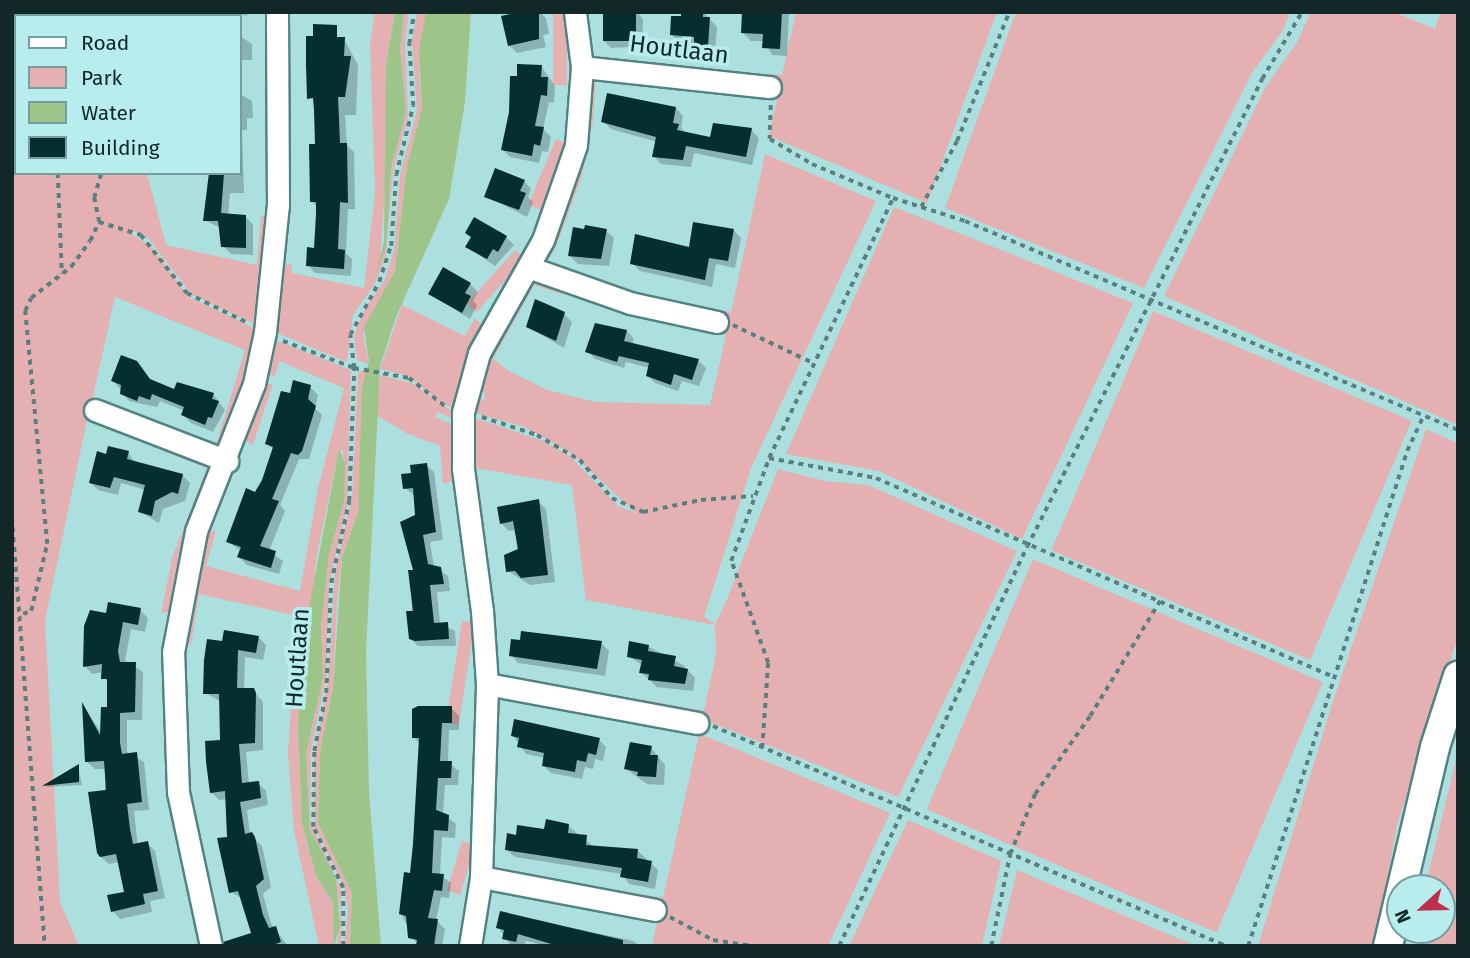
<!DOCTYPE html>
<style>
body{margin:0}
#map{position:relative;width:1470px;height:958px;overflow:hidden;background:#abe0df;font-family:"Fira Sans",sans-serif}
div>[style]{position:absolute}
.green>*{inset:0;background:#e4b0b2;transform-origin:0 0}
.water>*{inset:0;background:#9dc489}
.shadow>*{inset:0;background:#0003}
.building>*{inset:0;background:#052e2e;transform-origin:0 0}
.path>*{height:3.5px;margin-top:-1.75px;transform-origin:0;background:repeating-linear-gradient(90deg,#5b7f7f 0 5px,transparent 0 10px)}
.roads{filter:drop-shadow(2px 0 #508382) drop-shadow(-2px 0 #508382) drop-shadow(0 2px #508382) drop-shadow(0 -2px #508382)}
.minor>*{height:21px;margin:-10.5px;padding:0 10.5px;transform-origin:10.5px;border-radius:10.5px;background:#fff}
.major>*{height:28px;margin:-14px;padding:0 14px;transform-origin:14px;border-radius:14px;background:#fff}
span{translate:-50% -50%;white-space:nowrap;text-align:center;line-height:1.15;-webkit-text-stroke:7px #b8eded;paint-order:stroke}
.street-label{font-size:24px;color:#122727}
.frame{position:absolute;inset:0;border:14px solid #122727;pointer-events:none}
.legend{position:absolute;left:14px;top:14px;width:228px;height:161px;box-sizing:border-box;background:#b8eded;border:2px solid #769e9e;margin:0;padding:9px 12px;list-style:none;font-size:21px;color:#122727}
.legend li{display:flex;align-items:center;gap:14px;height:35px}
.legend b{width:35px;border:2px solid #769e9e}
.north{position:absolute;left:1386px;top:874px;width:70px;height:70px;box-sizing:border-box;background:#b8eded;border:2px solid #769e9e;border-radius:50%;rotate:248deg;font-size:19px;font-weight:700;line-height:28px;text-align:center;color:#122727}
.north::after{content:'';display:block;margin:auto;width:24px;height:32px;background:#bf2e4a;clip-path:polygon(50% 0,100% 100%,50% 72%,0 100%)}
</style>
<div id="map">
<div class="green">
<i style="clip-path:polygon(12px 12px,171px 12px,16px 16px,16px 173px,147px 173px,166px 245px,257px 265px,261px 215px,269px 219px,258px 326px,191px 294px,149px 239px,130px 229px,130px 233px,152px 247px,189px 297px,258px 330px,252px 365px,220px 450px,216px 445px,245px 350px,115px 297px,93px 397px,108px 404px,103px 408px,104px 427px,87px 420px,45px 621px,60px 902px,79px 946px,12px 946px)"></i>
<i style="clip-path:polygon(375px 12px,395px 12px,386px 66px,389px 127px,380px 263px,386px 248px,391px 168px,406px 112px,400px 49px,404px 12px,409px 12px,405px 43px,408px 117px,393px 172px,386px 256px,374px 285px,353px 315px,347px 362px,272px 331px,279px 266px,292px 264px,292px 273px,364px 288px,375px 194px,370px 43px)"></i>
<i style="clip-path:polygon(417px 12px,426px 12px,419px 71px,422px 109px,407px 166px,395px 271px,363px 334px,369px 364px,357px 360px,354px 336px,365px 308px,384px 281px,394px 250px,400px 175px,417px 110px,412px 42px)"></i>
<i style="clip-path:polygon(796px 12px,997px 12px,927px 203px,769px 136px,777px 99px,732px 94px,736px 88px,772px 82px,771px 74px,782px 75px)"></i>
<i style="clip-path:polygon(1016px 12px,1290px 12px,1283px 30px,1252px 73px,1144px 288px,945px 208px)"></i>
<i style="clip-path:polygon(1311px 12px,1394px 12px,1435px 29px,1441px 12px,1458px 12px,1458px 425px,1164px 296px,1266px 86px,1296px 44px)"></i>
<i style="left:553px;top:14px;width:14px;height:71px"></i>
<i style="clip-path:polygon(589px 78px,596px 79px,593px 121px,582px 176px,557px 244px,546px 264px,541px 263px)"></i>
<i style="left:556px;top:139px;width:13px;height:71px;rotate:23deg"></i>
<i style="clip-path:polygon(765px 154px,876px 201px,751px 468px,704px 617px,715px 624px,725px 604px,778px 469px,825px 481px,868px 485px,1017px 551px,898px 797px,702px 719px,641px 707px,640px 699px,704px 711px,716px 654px,715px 625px,586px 600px,572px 485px,476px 468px,485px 527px,476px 525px,468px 416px,541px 440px,570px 456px,618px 506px,636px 513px,570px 452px,524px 427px,469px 411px,478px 397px,484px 401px,485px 393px,479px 391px,484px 359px,533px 280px,561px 287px,561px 294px,534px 285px,493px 359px,509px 371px,547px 390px,595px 402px,710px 405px,726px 335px,679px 325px,697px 313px,696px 306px,731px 312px)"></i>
<i style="clip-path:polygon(894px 207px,1133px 303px,1022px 539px,879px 471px,786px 454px)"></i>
<i style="left:515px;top:250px;width:13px;height:72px;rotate:42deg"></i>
<i style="clip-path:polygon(402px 305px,465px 336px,475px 318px,484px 327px,457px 409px,441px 403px,409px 376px,380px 369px)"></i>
<i style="left:1153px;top:311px;width:281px;height:260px;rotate:23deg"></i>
<i style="clip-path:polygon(270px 338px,351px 370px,347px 507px,329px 583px,326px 677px,311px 750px,310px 820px,341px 889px,341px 946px,337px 946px,340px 910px,335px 876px,310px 830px,306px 753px,323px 678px,321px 627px,329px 555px,344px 501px,343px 451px,339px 450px,317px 554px,298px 724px,302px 823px,317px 878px,333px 902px,334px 946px,319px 946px,294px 831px,288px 753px,297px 616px,199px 594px,191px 645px,180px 640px,204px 529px,216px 531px,206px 566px,300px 591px,318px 488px,344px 388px,279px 361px,275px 377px,264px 371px)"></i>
<i style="clip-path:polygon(358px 371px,367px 372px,358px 513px,342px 558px,337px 601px,333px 688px,320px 752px,318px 823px,352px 893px,350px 946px,344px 946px,348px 910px,344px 887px,315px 827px,314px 759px,328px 681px,335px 572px,352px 498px)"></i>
<i style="clip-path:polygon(380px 375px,412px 383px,456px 414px,455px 420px,438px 412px,435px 417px,454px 425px,456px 480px,443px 484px,440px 446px,406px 433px,376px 415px)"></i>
<i style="clip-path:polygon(260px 383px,273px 384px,253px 445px,243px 439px)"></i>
<i style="clip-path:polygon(1426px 429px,1458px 443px,1458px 637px,1397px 825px,1375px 946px,1258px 946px,1332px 704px)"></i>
<i style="clip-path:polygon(168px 443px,212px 464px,170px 612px,161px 613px,172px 558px,207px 468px,163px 451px)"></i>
<i style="left:1033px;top:559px;width:315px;height:272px;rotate:23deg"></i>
<i style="left:462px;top:621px;width:13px;height:103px;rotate:9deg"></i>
<i style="clip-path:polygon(497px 694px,541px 705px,500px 698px,494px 867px,525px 873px,522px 880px,496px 876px,487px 860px)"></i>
<i style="clip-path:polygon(633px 715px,700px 728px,700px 734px,890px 813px,828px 946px,652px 946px,657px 922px,650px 920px,653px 914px,618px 899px,617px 890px,663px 898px,699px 734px,630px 721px)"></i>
<i style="clip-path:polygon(1458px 751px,1458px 946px,1415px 946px,1417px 930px,1442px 930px,1442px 888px,1425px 888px)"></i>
<i style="clip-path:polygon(908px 820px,1001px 861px,982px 946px,849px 946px)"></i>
<i style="left:462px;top:841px;width:14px;height:52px;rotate:17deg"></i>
<i style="clip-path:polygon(1017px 870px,1196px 946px,999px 946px)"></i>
</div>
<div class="water">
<i style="clip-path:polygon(395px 12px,404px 12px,400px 49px,406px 112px,391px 168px,386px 248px,376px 274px,384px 242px,386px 66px)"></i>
<i style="clip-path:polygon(426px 12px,471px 12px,465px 102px,449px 199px,396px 317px,380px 366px,366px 653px,369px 791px,381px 946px,350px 946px,352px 893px,318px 823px,320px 752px,333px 688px,342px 558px,358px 513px,362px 388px,369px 361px,364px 327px,395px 271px,407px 166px,422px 109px,419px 52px)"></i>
<i style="clip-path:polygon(339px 449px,345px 463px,344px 501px,329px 555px,321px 627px,323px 678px,306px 753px,310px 830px,335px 876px,337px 890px,340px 926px,334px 946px,333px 902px,317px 878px,302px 823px,298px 724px,306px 624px)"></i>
</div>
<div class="shadow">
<i style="clip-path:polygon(230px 12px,248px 12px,247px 16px)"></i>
<i style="clip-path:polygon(528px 12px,540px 12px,546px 18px,549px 34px,543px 35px,546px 47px,517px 53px,509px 45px)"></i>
<i style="clip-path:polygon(616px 12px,637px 12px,643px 19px,642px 46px,611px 48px,603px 40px)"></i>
<i style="clip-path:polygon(703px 12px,717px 27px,715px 53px,703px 52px,695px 43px,680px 43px,672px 35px,673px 17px)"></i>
<i style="clip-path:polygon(745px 12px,789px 13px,787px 56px,772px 55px,764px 41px,751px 41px,743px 33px)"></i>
<i style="clip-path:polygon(240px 36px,252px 44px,252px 60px,240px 60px)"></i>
<i style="clip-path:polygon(344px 39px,358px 65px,356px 115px,345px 115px,347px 145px,354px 152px,355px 209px,348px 209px,346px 253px,352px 259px,351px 276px,315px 273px,308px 265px,315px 250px,318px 207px,311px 201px,317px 145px)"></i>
<i style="clip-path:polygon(541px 66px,555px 86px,554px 103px,549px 102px,543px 129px,551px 137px,548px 152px,542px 151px,539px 163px,510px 157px,502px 149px,519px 78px)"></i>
<i style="clip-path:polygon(240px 94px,252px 101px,253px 118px,247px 118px,247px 130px,242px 130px,244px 193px,230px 193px,228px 216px,245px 217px,253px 224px,253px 255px,231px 254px,223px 246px,221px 228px,204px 220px,209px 173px,240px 173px)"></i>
<i style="clip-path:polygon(676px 108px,683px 116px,681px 128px,686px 133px,711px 139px,751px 130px,759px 138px,752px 165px,694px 153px,691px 167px,661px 164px,654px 156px,657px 142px,611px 129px,603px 121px)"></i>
<i style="clip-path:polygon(524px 181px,531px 189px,528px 197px,533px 202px,527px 217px,486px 196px)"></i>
<i style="clip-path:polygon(733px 230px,741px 238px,735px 268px,716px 264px,712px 287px,640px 271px,632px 263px,690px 249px)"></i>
<i style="clip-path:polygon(606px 231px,614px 238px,609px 266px,578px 264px,570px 256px)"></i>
<i style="clip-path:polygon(467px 233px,506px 237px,514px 245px,495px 266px,467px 247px,472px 238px)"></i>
<i style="clip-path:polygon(470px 284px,478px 292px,473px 301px,477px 305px,470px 319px,430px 294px)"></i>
<i style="clip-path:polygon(564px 314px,572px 322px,564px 348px,528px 327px)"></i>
<i style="clip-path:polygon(627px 331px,634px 339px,632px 345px,698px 360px,706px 368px,699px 386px,682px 381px,678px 391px,655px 383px,648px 376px,650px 368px,626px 362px,624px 368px,595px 359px,587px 351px)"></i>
<i style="clip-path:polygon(136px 363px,152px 382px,175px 391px,194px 387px,213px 394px,225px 410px,213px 432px,191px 423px,183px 415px,185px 411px,160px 401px,157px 407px,129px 401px,113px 380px)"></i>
<i style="clip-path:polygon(310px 387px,318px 395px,315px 408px,322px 415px,309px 459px,299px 459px,280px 505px,285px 511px,269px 551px,283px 561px,279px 574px,247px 565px,239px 557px,241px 551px,228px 542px,264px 480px,274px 450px,267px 443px,291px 396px)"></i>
<i style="clip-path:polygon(128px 452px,135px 463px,182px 475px,190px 483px,185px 501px,163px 509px,159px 523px,140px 512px,146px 490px,121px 483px,118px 495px,98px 490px,90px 482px,108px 456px)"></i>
<i style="clip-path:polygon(426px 465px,434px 472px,443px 540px,430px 542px,434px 567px,448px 576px,450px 591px,437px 592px,440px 624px,455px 631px,456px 646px,418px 646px,410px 638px,417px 516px,415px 496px,405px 488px)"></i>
<i style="clip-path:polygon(538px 501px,546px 509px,555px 582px,530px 585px,508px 571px,518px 555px,515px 530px,509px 531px,501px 523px)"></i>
<i style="clip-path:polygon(140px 610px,148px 618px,145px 632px,131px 629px,125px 660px,143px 672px,142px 720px,127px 720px,127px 752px,144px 762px,149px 810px,134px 811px,137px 838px,138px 845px,147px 843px,155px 851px,165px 898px,150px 901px,152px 912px,120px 919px,113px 911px,126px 893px,120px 862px,109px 864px,101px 857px,106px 769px,95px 769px,87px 762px,84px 707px,102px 734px,109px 709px,108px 683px,103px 672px,92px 674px,85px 666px,107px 615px)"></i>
<i style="clip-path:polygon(258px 637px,266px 645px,263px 660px,245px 657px,244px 690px,253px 690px,263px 702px,263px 750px,246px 752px,249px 784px,258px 783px,266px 791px,268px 805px,247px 810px,250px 834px,262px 846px,271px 887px,263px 894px,271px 924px,288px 946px,247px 946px,253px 935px,243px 899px,231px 892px,227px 799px,219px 800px,211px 792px,222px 741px,220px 701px,205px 693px,224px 643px)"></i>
<i style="clip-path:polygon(601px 643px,609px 651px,605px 676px,518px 663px,511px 655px)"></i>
<i style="clip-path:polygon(649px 647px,683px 665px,695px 678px,693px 691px,657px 687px,641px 672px,642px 665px,628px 656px)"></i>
<i style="clip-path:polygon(451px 708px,459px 716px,459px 730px,449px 730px,448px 763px,459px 771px,458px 785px,445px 785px,443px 814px,456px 824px,455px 838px,442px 837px,440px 875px,451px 883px,449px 898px,441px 897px,436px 920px,445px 929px,442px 946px,418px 946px,401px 914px,411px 875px,420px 744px,413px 737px)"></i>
<i style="clip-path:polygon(513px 735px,599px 740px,606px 747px,603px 761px,595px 759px,593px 769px,585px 767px,582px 779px,551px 773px,543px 765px,545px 758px,526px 754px)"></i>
<i style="clip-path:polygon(651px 748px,665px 765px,664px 785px,647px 784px,626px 769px)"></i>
<i style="clip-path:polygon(78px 767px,82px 785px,45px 787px)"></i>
<i style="clip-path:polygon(568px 826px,594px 847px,638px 851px,658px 870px,655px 889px,629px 884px,622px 874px,515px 857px,507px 850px,517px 837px)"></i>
<i style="clip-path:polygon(501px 913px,634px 941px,639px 946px,547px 946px,526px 941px,524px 946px,511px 946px,498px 927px)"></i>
</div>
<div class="building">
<i style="clip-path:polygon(520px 12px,539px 12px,539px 39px,508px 46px,501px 16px)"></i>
<i style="left:603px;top:12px;width:33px;height:29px"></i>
<i style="clip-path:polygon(681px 12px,703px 12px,703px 17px,710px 17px,708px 46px,694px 45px,694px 37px,670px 35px,671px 16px,681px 16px)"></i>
<i style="clip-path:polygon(742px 12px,782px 12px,780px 49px,762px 48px,763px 34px,741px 33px)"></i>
<i style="clip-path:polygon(313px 24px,337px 25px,337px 37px,345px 37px,344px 56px,351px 56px,345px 97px,338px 97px,340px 143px,347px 143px,348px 203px,340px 202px,338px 249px,345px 250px,344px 269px,306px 266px,307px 247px,314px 248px,316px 214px,316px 202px,310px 202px,309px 144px,315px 144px,314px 110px,313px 98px,307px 99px,306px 65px,306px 36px,313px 36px)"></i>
<i style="clip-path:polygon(517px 64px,542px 65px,541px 77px,548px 77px,547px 96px,541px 95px,535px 126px,544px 127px,540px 146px,534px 144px,532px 156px,501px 150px,509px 112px,510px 76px,517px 76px)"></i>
<i style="clip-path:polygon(607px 93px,676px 107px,673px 123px,679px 124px,677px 130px,710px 137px,713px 123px,752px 128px,746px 157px,686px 146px,683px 160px,652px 157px,656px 137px,601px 122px)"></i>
<i style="clip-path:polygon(495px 168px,525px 180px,520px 191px,526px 193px,519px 210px,484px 197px)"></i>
<i style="clip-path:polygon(209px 173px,224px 173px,221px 213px,246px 215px,246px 248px,221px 247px,218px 221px,203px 221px)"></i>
<i style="clip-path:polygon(474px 217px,507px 236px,498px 252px,493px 249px,487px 259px,465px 247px,471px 237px,465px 233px)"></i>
<i style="clip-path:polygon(693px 222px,734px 229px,728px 261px,709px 258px,705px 280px,630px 264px,635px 234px,689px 247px)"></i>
<i style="clip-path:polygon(585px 225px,607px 229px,601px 259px,568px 256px,573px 227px,584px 229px)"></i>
<i style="clip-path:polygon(443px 267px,471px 283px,465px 293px,471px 296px,462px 313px,428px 294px)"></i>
<i style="clip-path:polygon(535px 299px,565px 312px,556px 341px,526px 327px)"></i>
<i style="clip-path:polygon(595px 323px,627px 330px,624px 341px,699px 359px,692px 380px,674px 374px,671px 385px,646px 376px,649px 363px,619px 356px,617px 362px,585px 352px)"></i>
<i style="clip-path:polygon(121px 355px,137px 361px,150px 379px,174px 389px,177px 382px,214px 393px,212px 399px,219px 401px,212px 418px,208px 417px,205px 425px,181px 415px,184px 407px,152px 394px,150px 400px,139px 396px,137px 401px,120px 394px,121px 385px,111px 381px)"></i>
<i style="clip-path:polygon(293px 380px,311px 385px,308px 399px,316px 406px,302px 451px,298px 455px,291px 453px,272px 499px,279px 501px,260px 546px,276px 551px,271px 568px,237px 557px,241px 547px,226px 542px,246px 488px,255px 492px,262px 480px,273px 447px,265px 444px,281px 391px,290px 393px)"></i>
<i style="clip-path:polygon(108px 446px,129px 451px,127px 459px,183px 474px,178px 494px,172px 492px,155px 501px,152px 516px,138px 512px,145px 485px,114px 477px,110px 488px,89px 483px,97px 451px,106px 454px)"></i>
<i style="clip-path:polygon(427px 463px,436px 532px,423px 535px,428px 564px,441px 567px,444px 584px,430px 585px,434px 623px,448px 622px,449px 639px,415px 641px,409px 639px,406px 611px,413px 611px,408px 570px,413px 570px,400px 522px,415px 515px,413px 488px,403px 489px,401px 474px,411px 473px,410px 465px)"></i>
<i style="clip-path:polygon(539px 499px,548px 575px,521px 578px,515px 571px,506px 572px,504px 555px,518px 549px,513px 521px,500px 524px,497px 507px)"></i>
<i style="clip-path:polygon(108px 602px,141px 608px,138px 625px,123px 622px,118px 651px,120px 662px,136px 662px,135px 712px,120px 713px,120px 743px,122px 754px,137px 752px,142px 802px,127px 804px,130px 829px,133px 844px,148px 841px,158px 891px,143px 894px,145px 904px,111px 912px,107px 895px,124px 892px,116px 854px,100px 857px,97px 853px,88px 792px,106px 790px,104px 761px,85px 762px,82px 702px,100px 735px,101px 707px,107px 707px,107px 679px,101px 679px,102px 664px,83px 667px,84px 626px,90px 610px,106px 613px)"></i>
<i style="clip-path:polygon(224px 630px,259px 636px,256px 653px,238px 650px,237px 688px,254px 688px,256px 693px,255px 743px,239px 744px,242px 783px,259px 781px,261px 798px,240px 802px,245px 834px,252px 832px,255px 837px,264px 879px,256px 886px,263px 915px,269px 928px,276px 926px,281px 942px,270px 946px,224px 946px,223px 942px,251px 933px,238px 891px,229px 893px,217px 838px,227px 837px,225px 791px,210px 793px,206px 762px,205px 741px,220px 740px,219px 694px,203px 694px,204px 660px,207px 639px,222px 641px)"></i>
<i style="clip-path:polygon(521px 631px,602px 641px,597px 669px,509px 656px,511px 639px,520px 640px)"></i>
<i style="clip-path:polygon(629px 641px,649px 645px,648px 651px,676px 656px,674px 666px,688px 669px,685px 684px,648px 680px,649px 674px,639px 673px,642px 660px,627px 657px)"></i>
<i style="clip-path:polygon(418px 706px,452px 706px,452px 723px,442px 723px,440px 761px,452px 761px,451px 778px,438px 778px,436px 810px,449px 815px,448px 831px,434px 830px,432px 873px,444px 874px,442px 891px,434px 890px,428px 918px,438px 919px,434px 946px,416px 946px,417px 940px,408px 938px,406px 916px,399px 914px,404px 872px,410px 873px,413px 844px,419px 738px,412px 738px,412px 709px)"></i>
<i style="clip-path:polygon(514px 719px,600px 738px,596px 755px,588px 753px,586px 762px,577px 760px,575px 772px,542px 766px,544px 753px,517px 747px,519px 738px,511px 736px)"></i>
<i style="clip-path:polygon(630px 742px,652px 746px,650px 755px,658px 755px,656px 777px,637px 776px,638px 772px,624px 769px)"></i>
<i style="clip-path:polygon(79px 764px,79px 782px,42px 786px)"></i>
<i style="clip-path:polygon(546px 819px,569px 824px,568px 833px,587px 835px,586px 845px,638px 849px,637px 858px,652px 861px,648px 882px,620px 877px,622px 868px,505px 850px,507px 833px,516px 835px,517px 825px,544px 829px)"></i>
<i style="clip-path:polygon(500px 911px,623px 940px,623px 946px,558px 946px,518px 934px,516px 942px,502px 939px,504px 930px,496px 928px)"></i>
</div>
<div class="path">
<i style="left:56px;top:16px;width:4px;rotate:-90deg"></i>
<i style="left:108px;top:16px;width:4px;rotate:-76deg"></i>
<i style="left:12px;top:37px;width:4px"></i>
<i style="left:771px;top:105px;width:34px;rotate:92deg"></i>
<i style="left:770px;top:139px;width:49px;rotate:30.8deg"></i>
<i style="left:812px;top:164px;width:88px;rotate:22.8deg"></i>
<i style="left:893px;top:198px;width:76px;rotate:17.7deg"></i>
<i style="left:965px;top:221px;width:535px;rotate:22.97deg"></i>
<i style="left:58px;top:173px;width:101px;rotate:87.7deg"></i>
<i style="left:921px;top:207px;width:75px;rotate:-61.4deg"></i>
<i style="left:957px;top:141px;width:139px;rotate:-68deg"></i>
<i style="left:99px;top:222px;width:44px;rotate:17.2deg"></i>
<i style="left:141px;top:235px;width:74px;rotate:51.6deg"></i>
<i style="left:187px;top:293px;width:68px;rotate:26.2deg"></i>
<i style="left:733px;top:325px;width:89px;rotate:25.4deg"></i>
<i style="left:283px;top:341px;width:76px;rotate:20.8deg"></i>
<i style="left:354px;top:368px;width:56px;rotate:10.3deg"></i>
<i style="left:409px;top:378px;width:46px;rotate:37.9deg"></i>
<i style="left:482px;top:417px;width:58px;rotate:18.1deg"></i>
<i style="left:537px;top:435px;width:50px;rotate:30.2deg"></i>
<i style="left:580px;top:460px;width:50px;rotate:49.9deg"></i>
<i style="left:612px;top:498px;width:34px;rotate:24deg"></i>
<i style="left:643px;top:512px;width:59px;rotate:-11.7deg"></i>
<i style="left:701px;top:500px;width:52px;rotate:-4.4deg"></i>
<i style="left:769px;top:458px;width:109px;rotate:10.6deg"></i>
<i style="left:876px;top:478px;width:499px;rotate:23.5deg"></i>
<i style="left:12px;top:517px;width:430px;rotate:85.6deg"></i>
<i style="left:23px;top:614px;width:9px;rotate:-21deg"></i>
<i style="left:31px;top:611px;width:69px;rotate:-76.6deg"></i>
<i style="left:47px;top:544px;width:234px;rotate:-95.4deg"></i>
<i style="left:25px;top:311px;width:14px;rotate:-65deg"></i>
<i style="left:31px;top:298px;width:51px;rotate:-37.8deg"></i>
<i style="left:71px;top:267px;width:32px;rotate:-54deg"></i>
<i style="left:90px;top:241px;width:21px;rotate:-65deg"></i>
<i style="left:99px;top:222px;width:25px;rotate:-102deg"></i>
<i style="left:94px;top:198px;width:26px;rotate:-74deg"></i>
<i style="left:713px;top:726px;width:558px;rotate:23.21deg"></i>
<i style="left:762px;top:748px;width:85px;rotate:-86deg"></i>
<i style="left:768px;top:663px;width:109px;rotate:-109.9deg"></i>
<i style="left:731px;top:561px;width:110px;rotate:-69.7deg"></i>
<i style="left:769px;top:458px;width:288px;rotate:-64.5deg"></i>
<i style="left:670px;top:917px;width:49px;rotate:28.1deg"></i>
<i style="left:713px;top:940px;width:40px;rotate:8.5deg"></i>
<i style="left:343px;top:946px;width:58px;rotate:-90deg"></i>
<i style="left:343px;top:888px;width:68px;rotate:-116.2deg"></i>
<i style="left:313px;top:827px;width:76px;rotate:-89.2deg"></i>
<i style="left:314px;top:751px;width:59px;rotate:-78.3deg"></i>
<i style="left:326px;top:693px;width:110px;rotate:-87.4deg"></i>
<i style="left:331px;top:583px;width:84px;rotate:-77.6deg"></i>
<i style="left:349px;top:501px;width:133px;rotate:-87.8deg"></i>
<i style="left:354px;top:368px;width:33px;rotate:-97deg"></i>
<i style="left:350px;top:335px;width:60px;rotate:-61.3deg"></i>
<i style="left:379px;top:282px;width:38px;rotate:-72deg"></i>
<i style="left:391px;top:246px;width:71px;rotate:-86deg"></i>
<i style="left:396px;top:175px;width:71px;rotate:-76.2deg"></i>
<i style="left:413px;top:106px;width:62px;rotate:-93.7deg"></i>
<i style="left:409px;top:44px;width:32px;rotate:-81deg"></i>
<i style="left:839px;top:946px;width:441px;rotate:-64.8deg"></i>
<i style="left:1027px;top:547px;width:524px;rotate:-63.34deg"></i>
<i style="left:1262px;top:79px;width:78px;rotate:-59.2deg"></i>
<i style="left:991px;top:946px;width:94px;rotate:-78.3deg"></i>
<i style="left:1010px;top:854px;width:65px;rotate:-67.4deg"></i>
<i style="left:1035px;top:794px;width:95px;rotate:-54.8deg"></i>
<i style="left:1090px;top:716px;width:135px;rotate:-58.7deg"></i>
<i style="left:1248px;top:946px;width:520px;rotate:-72.19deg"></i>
<i style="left:1407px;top:451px;width:40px;rotate:-65deg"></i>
</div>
<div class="roads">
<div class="minor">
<i style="left:582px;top:67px;width:189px;rotate:6.1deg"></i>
<i style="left:528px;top:267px;width:108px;rotate:19.4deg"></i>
<i style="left:630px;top:303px;width:89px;rotate:12.3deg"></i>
<i style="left:95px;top:410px;width:142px;rotate:21.1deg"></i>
<i style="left:487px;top:684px;width:214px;rotate:10.5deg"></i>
<i style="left:481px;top:877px;width:177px;rotate:10.7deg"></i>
<i style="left:211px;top:946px;width:157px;rotate:-102.1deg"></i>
<i style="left:178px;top:792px;width:140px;rotate:-92deg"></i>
<i style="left:173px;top:652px;width:123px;rotate:-79.2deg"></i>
<i style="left:196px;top:531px;width:158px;rotate:-68.5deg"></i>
<i style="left:254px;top:384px;width:53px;rotate:-78.1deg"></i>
<i style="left:265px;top:332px;width:128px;rotate:-84.2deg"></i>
<i style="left:278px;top:205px;width:193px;rotate:-90.3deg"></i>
<i style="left:470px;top:946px;width:70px;rotate:-80.9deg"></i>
<i style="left:481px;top:877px;width:193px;rotate:-88.2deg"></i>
<i style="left:487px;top:684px;width:73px;rotate:-93.9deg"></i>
<i style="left:482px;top:611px;width:144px;rotate:-97.6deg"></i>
<i style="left:463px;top:468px;width:56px;rotate:-90deg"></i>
<i style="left:463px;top:412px;width:61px;rotate:-74.8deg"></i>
<i style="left:479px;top:353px;width:130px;rotate:-60.5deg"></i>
<i style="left:543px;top:240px;width:101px;rotate:-70.8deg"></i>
<i style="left:576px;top:145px;width:78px;rotate:-85.6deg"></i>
<i style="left:582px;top:67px;width:55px;rotate:-97.3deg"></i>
</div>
<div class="major">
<i style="left:1388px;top:946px;width:204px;rotate:-76.7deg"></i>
<i style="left:1435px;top:747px;width:75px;rotate:-72.1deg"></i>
</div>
</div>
<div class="street-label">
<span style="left:679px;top:50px;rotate:7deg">Houtlaan</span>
<span style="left:298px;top:658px;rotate:-86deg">Houtlaan</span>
</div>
<div class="frame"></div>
<ul class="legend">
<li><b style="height:9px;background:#fff"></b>Road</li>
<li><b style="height:19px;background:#e4b0b2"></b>Park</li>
<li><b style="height:19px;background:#9dc489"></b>Water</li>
<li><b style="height:19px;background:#052e2e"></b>Building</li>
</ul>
<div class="north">N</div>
</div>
